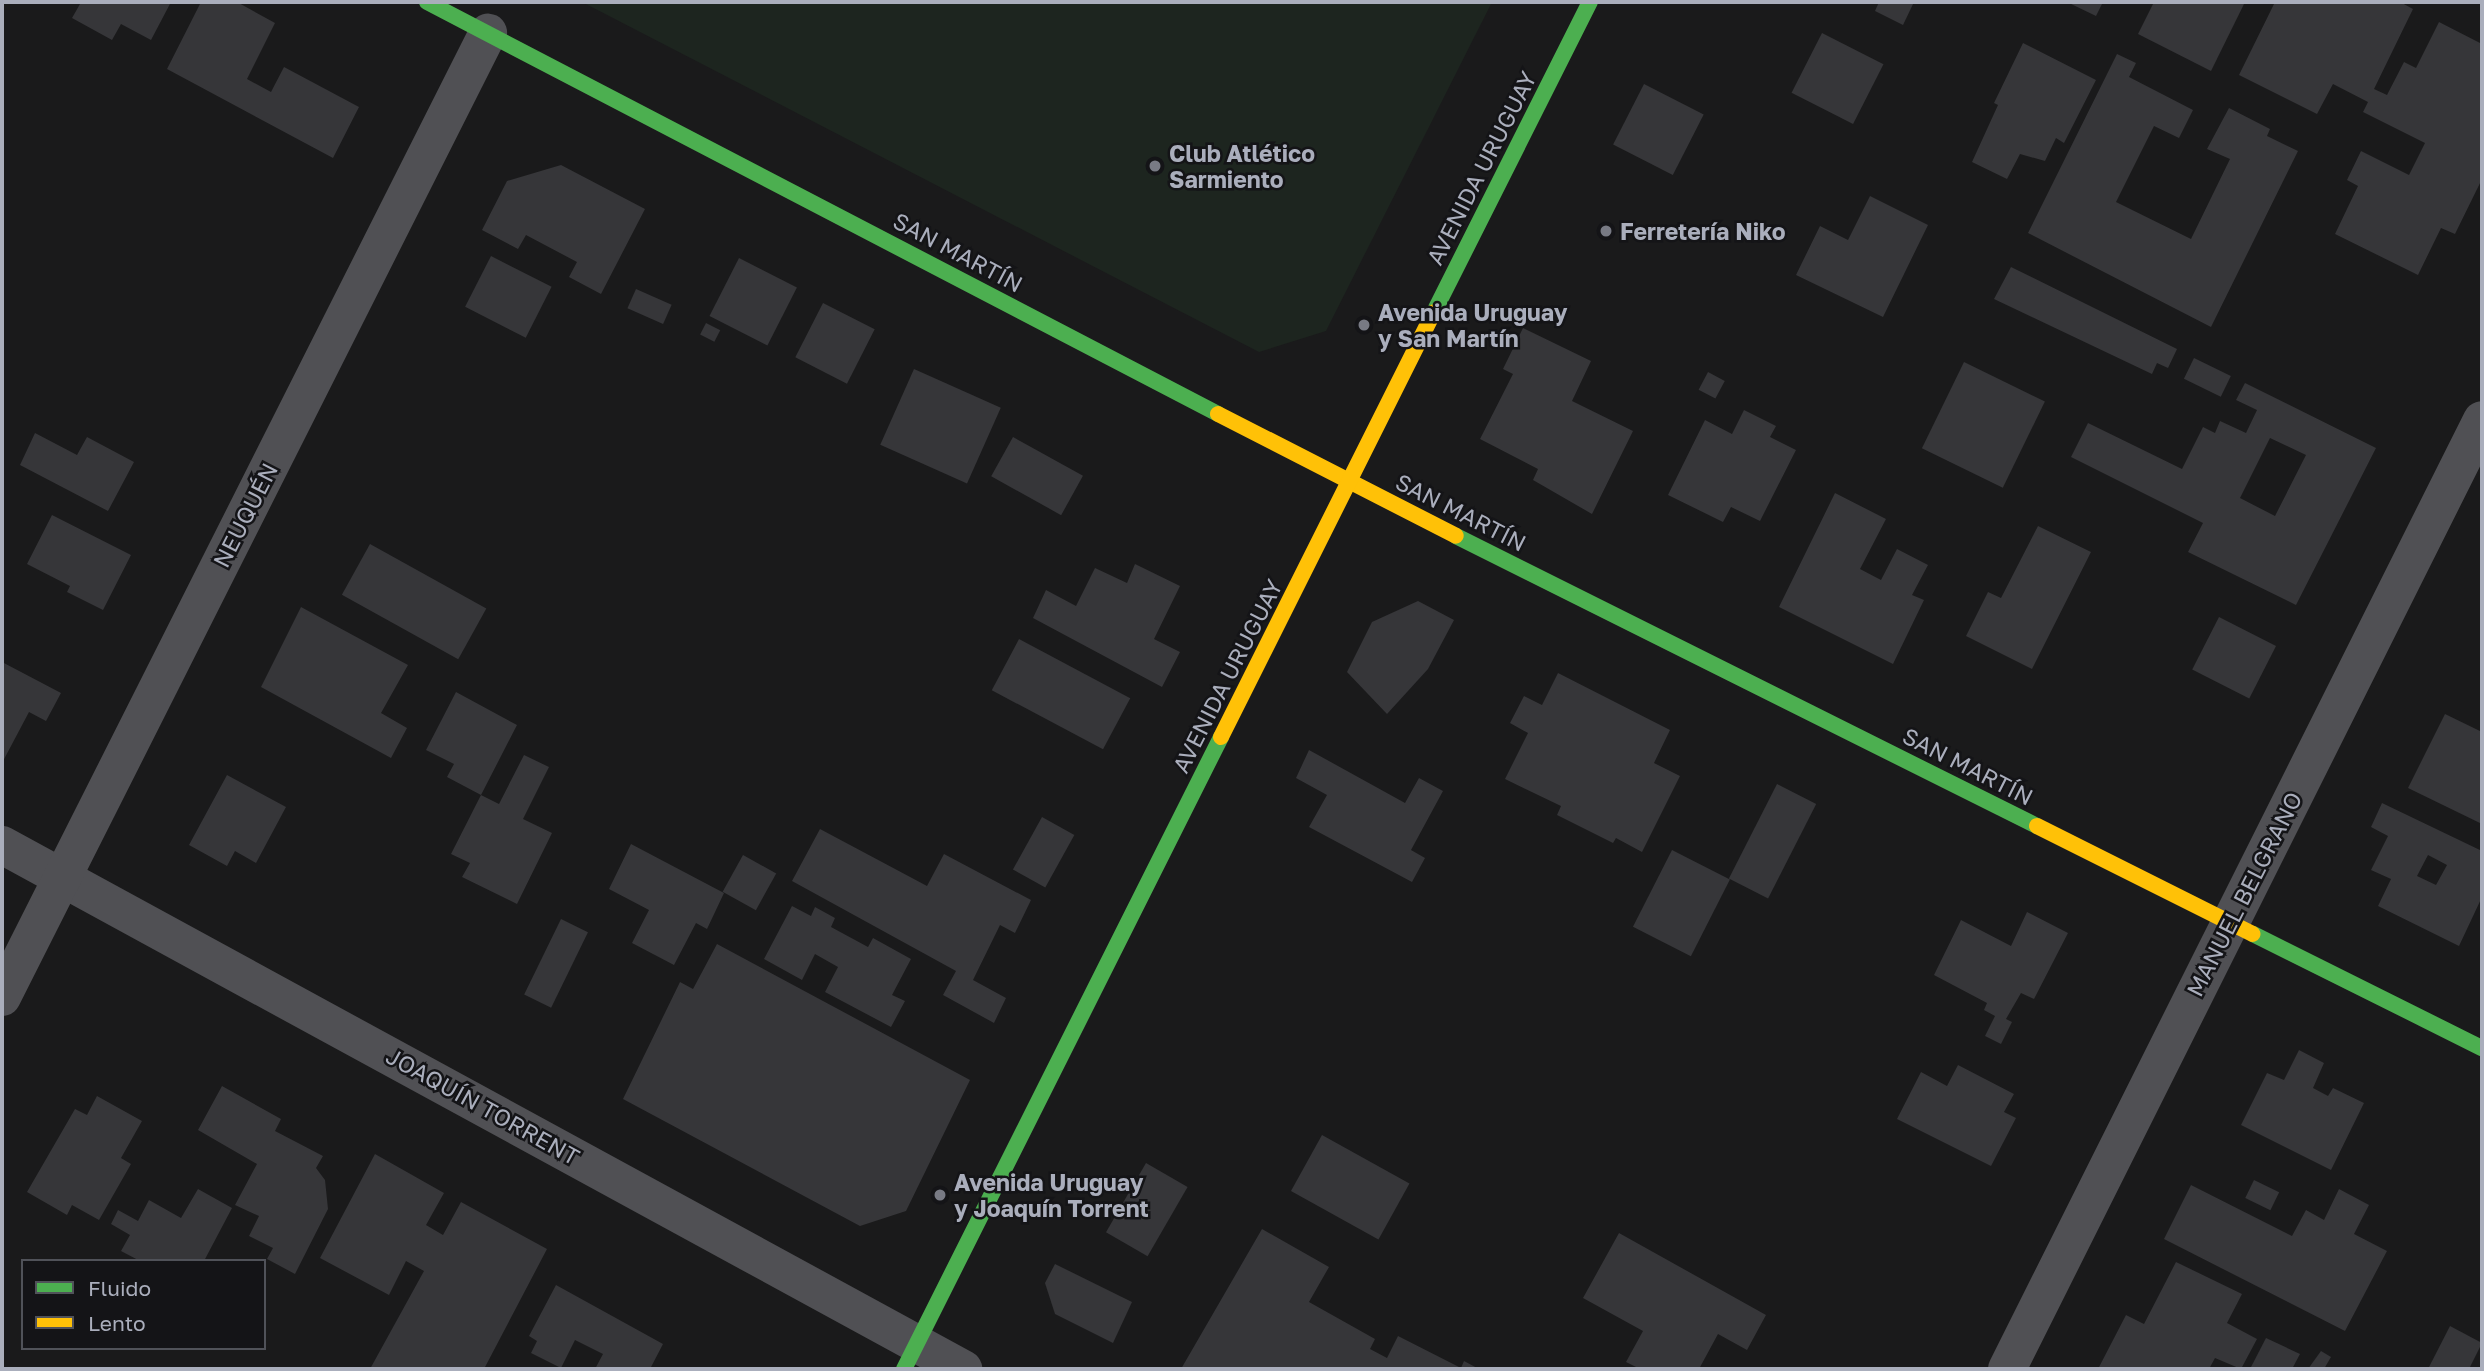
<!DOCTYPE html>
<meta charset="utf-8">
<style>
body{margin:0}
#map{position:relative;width:2484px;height:1371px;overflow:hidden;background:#1a1a1b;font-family:"Golos Text",sans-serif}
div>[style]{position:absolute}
.green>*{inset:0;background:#1d251f}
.building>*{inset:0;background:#363639;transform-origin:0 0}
.street>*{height:38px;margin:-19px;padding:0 19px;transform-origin:19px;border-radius:19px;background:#505054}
.fast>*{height:16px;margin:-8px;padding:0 8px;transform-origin:8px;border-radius:8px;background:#4caf50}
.slow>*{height:16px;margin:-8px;padding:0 8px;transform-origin:8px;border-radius:8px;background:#ffc107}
.dots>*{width:19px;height:19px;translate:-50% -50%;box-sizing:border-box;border:4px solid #141417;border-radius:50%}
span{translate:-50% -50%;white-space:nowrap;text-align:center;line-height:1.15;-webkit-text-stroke:5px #141417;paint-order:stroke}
.poi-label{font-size:23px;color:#aaaebc;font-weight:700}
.left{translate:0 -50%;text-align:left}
.street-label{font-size:23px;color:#aaaebc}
.frame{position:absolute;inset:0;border:4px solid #aaaebc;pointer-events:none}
.legend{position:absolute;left:21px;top:1259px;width:245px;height:91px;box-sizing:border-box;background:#141417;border:2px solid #505259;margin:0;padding:9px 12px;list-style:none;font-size:21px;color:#aaaebc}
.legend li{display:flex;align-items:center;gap:14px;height:35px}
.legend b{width:35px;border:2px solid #505259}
</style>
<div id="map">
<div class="green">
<i style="clip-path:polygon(582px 2px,1492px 2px,1326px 331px,1259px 352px)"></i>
</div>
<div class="building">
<i style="clip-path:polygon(76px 2px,171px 2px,151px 40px,121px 24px,112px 40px,72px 18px,80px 4px)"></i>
<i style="clip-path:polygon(201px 2px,237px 2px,275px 23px,247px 79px,271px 92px,284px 67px,359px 107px,333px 158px,167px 69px)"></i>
<i style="clip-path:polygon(1879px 2px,1914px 2px,1903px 25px,1875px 11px)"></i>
<i style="clip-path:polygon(2067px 2px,2103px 2px,2096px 16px)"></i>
<i style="clip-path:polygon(2154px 2px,2245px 2px,2211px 71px,2138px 34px)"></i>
<i style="clip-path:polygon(2275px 2px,2400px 2px,2413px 9px,2374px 89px,2387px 95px,2404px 62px,2416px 68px,2439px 22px,2482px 44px,2482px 179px,2455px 234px,2441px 228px,2418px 275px,2335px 234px,2358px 186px,2347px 180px,2361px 151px,2409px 175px,2425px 143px,2363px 112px,2368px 102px,2333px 84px,2317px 114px,2239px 75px)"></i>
<i style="left:1822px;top:33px;width:69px;height:67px;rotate:27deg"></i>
<i style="clip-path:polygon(2023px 43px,2096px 80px,2064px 143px,2056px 138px,2045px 161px,2020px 154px,2007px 179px,1972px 162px,1998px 105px,1994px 103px)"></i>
<i style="clip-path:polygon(2117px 54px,2136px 63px,2129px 77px,2193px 110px,2179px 138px,2154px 126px,2116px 202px,2191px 239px,2230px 159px,2207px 149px,2229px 108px,2270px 129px,2267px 136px,2298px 151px,2211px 327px,2028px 233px)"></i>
<i style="left:1644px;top:84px;width:67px;height:68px;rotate:27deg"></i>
<i style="clip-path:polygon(561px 165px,645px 209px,601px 294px,569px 277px,577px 262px,526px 235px,518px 249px,482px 230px,507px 181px)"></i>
<i style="clip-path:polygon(1870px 196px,1928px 225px,1883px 317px,1796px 275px,1820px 226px,1848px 240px)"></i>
<i style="left:491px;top:256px;width:68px;height:57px;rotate:27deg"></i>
<i style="left:739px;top:258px;width:65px;height:65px;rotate:27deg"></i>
<i style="clip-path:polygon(2011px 267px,2177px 349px,2168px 368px,2157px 363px,2152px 374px,1994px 299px)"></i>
<i style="left:636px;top:289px;width:39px;height:21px;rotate:24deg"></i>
<i style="left:823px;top:303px;width:58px;height:61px;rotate:27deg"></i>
<i style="left:706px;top:323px;width:16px;height:13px;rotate:27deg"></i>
<i style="clip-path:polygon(1523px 328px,1591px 361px,1572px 401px,1633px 431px,1592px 514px,1533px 480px,1538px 469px,1480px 439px,1513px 374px,1503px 369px)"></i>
<i style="left:2194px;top:358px;width:41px;height:23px;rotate:26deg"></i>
<i style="left:1964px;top:362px;width:90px;height:96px;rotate:26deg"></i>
<i style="left:914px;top:369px;width:95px;height:83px;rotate:24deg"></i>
<i style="left:1708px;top:372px;width:19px;height:20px;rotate:28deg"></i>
<i style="clip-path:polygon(evenodd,2245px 383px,2376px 448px,2296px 605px,2188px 552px,2203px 523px,2071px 457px,2088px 423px,2182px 469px,2203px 427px,2215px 433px,2220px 421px,2246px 433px,2257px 410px,2236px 400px,2245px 383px,2270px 438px,2306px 455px,2275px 516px,2240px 498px,2270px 438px)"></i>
<i style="clip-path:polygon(1744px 410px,1776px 426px,1770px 437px,1796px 450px,1760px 521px,1731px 507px,1723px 522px,1668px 495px,1705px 420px,1732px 434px)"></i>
<i style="clip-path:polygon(35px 433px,77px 455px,87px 437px,134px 462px,108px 511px,20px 465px)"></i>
<i style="left:1013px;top:437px;width:80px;height:45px;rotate:29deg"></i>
<i style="clip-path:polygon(1835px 493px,1886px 519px,1860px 569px,1881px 580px,1897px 549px,1928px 565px,1912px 595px,1924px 600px,1893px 664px,1779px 607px)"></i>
<i style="clip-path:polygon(52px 515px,131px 555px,103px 610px,67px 592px,70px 586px,27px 564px)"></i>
<i style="clip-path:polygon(2038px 526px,2091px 552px,2032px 669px,1966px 636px,1988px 592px,2001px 598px)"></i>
<i style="left:370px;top:544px;width:133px;height:58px;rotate:29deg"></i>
<i style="clip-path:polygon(1135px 564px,1180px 586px,1154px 639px,1180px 652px,1162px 687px,1033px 618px,1046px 590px,1076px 606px,1095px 568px,1127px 583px)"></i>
<i style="clip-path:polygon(1418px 601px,1454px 620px,1428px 669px,1387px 714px,1347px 672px,1372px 622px)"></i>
<i style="clip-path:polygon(301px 607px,408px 665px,381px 713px,407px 728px,391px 758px,261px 687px)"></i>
<i style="left:2219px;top:617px;width:64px;height:59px;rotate:27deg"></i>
<i style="left:1019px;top:639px;width:126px;height:58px;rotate:28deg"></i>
<i style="clip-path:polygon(2px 662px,61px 693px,46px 721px,29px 712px,2px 763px)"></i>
<i style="clip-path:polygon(1558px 673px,1670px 730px,1654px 763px,1680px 776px,1642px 852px,1616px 838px,1613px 843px,1557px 815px,1561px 806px,1505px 779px,1528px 733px,1510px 723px,1524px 696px,1542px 705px)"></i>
<i style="clip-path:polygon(456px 692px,517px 725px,481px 795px,447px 777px,454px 764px,426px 750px)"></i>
<i style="clip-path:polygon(2445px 714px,2482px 732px,2482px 824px,2408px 788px)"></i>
<i style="clip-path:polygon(1309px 750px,1405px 803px,1419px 778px,1443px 791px,1411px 850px,1425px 858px,1412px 882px,1309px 827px,1327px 795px,1296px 778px)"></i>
<i style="clip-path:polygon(524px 755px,549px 767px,523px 819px,552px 833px,517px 904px,462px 877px,470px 863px,451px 854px,481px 795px,499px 804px)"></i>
<i style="clip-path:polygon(227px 775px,286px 807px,256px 863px,235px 851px,227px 866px,189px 845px)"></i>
<i style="left:1777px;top:784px;width:44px;height:106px;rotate:27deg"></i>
<i style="clip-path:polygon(evenodd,2382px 803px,2482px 851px,2482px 897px,2459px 946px,2378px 906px,2391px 879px,2371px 870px,2388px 836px,2371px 827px,2382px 803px,2428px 855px,2447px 865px,2436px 885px,2417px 876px,2428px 855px)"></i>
<i style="left:1042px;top:817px;width:37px;height:60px;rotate:29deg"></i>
<i style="clip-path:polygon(820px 829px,927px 886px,944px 854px,1031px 900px,1015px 933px,1000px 925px,973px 980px,1006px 998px,994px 1023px,943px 995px,956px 971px,792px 881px)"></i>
<i style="clip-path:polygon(631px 844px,724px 893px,707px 929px,696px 923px,674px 965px,632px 943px,649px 910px,609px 889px)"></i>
<i style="left:1672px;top:850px;width:65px;height:86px;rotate:27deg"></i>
<i style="left:743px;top:855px;width:38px;height:42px;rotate:29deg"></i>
<i style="clip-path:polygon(792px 906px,811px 916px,815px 907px,835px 918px,831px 927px,868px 947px,873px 938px,911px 959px,892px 995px,905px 1001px,891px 1027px,825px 992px,838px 967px,815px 954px,802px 980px,764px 959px)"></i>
<i style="clip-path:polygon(2027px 912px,2068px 933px,2034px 999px,2021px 993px,2006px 1019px,2012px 1022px,2001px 1044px,1985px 1036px,1995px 1016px,1984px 1010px,1987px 1003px,1934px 975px,1961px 920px,2011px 946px)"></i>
<i style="left:561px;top:919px;width:30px;height:84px;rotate:26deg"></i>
<i style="clip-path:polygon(717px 944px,970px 1080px,906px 1211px,860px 1226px,623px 1099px,680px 982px,693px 989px)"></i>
<i style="clip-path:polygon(2299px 1050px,2324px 1063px,2313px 1088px,2328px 1096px,2333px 1088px,2364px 1103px,2331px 1170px,2241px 1125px,2267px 1073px,2284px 1080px)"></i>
<i style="clip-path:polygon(1958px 1065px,2014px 1094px,2004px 1112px,2016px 1118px,1991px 1166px,1897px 1119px,1921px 1072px,1947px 1086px)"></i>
<i style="clip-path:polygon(222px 1086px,281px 1119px,275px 1131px,323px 1156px,316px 1168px,325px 1180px,328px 1209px,295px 1274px,267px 1259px,273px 1248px,249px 1236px,259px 1216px,235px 1205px,257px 1164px,198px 1130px)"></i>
<i style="clip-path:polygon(97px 1096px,142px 1121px,121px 1158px,131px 1164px,99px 1220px,72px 1205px,67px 1215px,27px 1192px,75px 1109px,87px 1115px)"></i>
<i style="left:1322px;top:1135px;width:100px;height:64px;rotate:29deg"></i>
<i style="clip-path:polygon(375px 1154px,444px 1193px,426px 1225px,443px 1235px,461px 1202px,547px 1249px,484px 1369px,370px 1369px,424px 1271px,406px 1261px,389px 1295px,320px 1258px)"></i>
<i style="left:1146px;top:1163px;width:48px;height:80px;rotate:30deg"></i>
<i style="left:2254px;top:1180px;width:28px;height:20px;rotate:26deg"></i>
<i style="clip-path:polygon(2191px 1185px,2292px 1236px,2306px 1210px,2324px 1220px,2339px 1189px,2369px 1205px,2354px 1234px,2387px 1251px,2345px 1331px,2164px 1239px)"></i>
<i style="clip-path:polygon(198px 1189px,232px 1208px,204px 1261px,140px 1261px,121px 1251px,130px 1235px,111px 1224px,118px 1210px,138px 1221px,149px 1200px,181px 1218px)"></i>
<i style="clip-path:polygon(1262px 1229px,1329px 1267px,1309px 1302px,1375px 1339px,1370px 1349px,1387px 1358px,1398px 1336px,1461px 1368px,1464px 1361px,1479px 1369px,1181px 1369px)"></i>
<i style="clip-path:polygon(1619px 1233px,1766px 1315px,1747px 1350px,1718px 1334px,1699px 1369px,1640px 1369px,1626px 1362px,1643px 1331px,1583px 1298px)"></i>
<i style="clip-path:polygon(2176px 1262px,2242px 1294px,2227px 1323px,2257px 1339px,2241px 1369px,2215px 1358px,2209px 1369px,2098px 1369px,2126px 1315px,2144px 1324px)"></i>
<i style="clip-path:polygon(1055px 1264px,1132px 1302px,1113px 1343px,1055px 1314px,1045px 1283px)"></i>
<i style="clip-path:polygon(556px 1285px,663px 1344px,650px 1369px,595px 1369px,603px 1354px,575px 1340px,561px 1368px,531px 1353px,537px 1341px,529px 1336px)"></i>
<i style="clip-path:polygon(2450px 1326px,2482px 1343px,2469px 1369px,2428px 1369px)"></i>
<i style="clip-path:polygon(2266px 1338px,2300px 1354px,2292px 1369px,2250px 1369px)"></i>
<i style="clip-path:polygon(2321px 1351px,2331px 1357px,2324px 1369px,2308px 1369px)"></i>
</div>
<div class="street">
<i style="left:2px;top:845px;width:1095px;rotate:28.6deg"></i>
<i style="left:2px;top:997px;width:1080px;rotate:-63.25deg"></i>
<i style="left:2007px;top:1369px;width:1061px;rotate:-63.41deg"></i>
</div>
<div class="fast">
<i style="left:427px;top:2px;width:892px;rotate:27.51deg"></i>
<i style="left:1434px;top:312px;width:347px;rotate:-63.3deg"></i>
<i style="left:1456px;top:536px;width:649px;rotate:26.53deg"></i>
<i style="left:2253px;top:934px;width:256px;rotate:26.5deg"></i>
<i style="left:904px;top:1369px;width:707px;rotate:-63.36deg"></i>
</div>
<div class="slow">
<i style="left:1218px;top:414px;width:267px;rotate:27.1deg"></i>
<i style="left:1221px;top:737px;width:475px;rotate:-63.4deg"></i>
<i style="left:2037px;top:826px;width:241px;rotate:26.6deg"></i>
</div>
<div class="dots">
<i style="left:1155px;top:166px;background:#787a84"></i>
<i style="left:1606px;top:231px;background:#787a84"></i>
<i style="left:1364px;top:325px;background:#787a84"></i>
<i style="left:940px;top:1195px;background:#787a84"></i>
</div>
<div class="poi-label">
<span class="left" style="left:1169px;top:166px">Club Atlético<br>Sarmiento</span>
<span class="left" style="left:1620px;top:231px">Ferretería Niko</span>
<span class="left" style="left:1378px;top:325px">Avenida Uruguay<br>y San Martín</span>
<span class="left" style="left:954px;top:1195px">Avenida Uruguay<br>y Joaquín Torrent</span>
</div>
<div class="street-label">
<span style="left:1481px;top:168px;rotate:-63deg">AVENIDA URUGUAY</span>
<span style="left:958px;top:252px;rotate:28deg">SAN MARTÍN</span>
<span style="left:1461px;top:512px;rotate:27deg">SAN MARTÍN</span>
<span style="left:245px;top:515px;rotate:-63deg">NEUQUÉN</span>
<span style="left:1227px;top:676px;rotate:-63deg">AVENIDA URUGUAY</span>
<span style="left:1968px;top:766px;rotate:27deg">SAN MARTÍN</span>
<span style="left:2244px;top:894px;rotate:-63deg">MANUEL BELGRANO</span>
<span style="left:483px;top:1106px;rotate:29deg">JOAQUÍN TORRENT</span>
</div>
<div class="frame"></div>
<ul class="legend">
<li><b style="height:9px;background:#4caf50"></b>Fluido</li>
<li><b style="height:9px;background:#ffc107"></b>Lento</li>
</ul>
</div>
